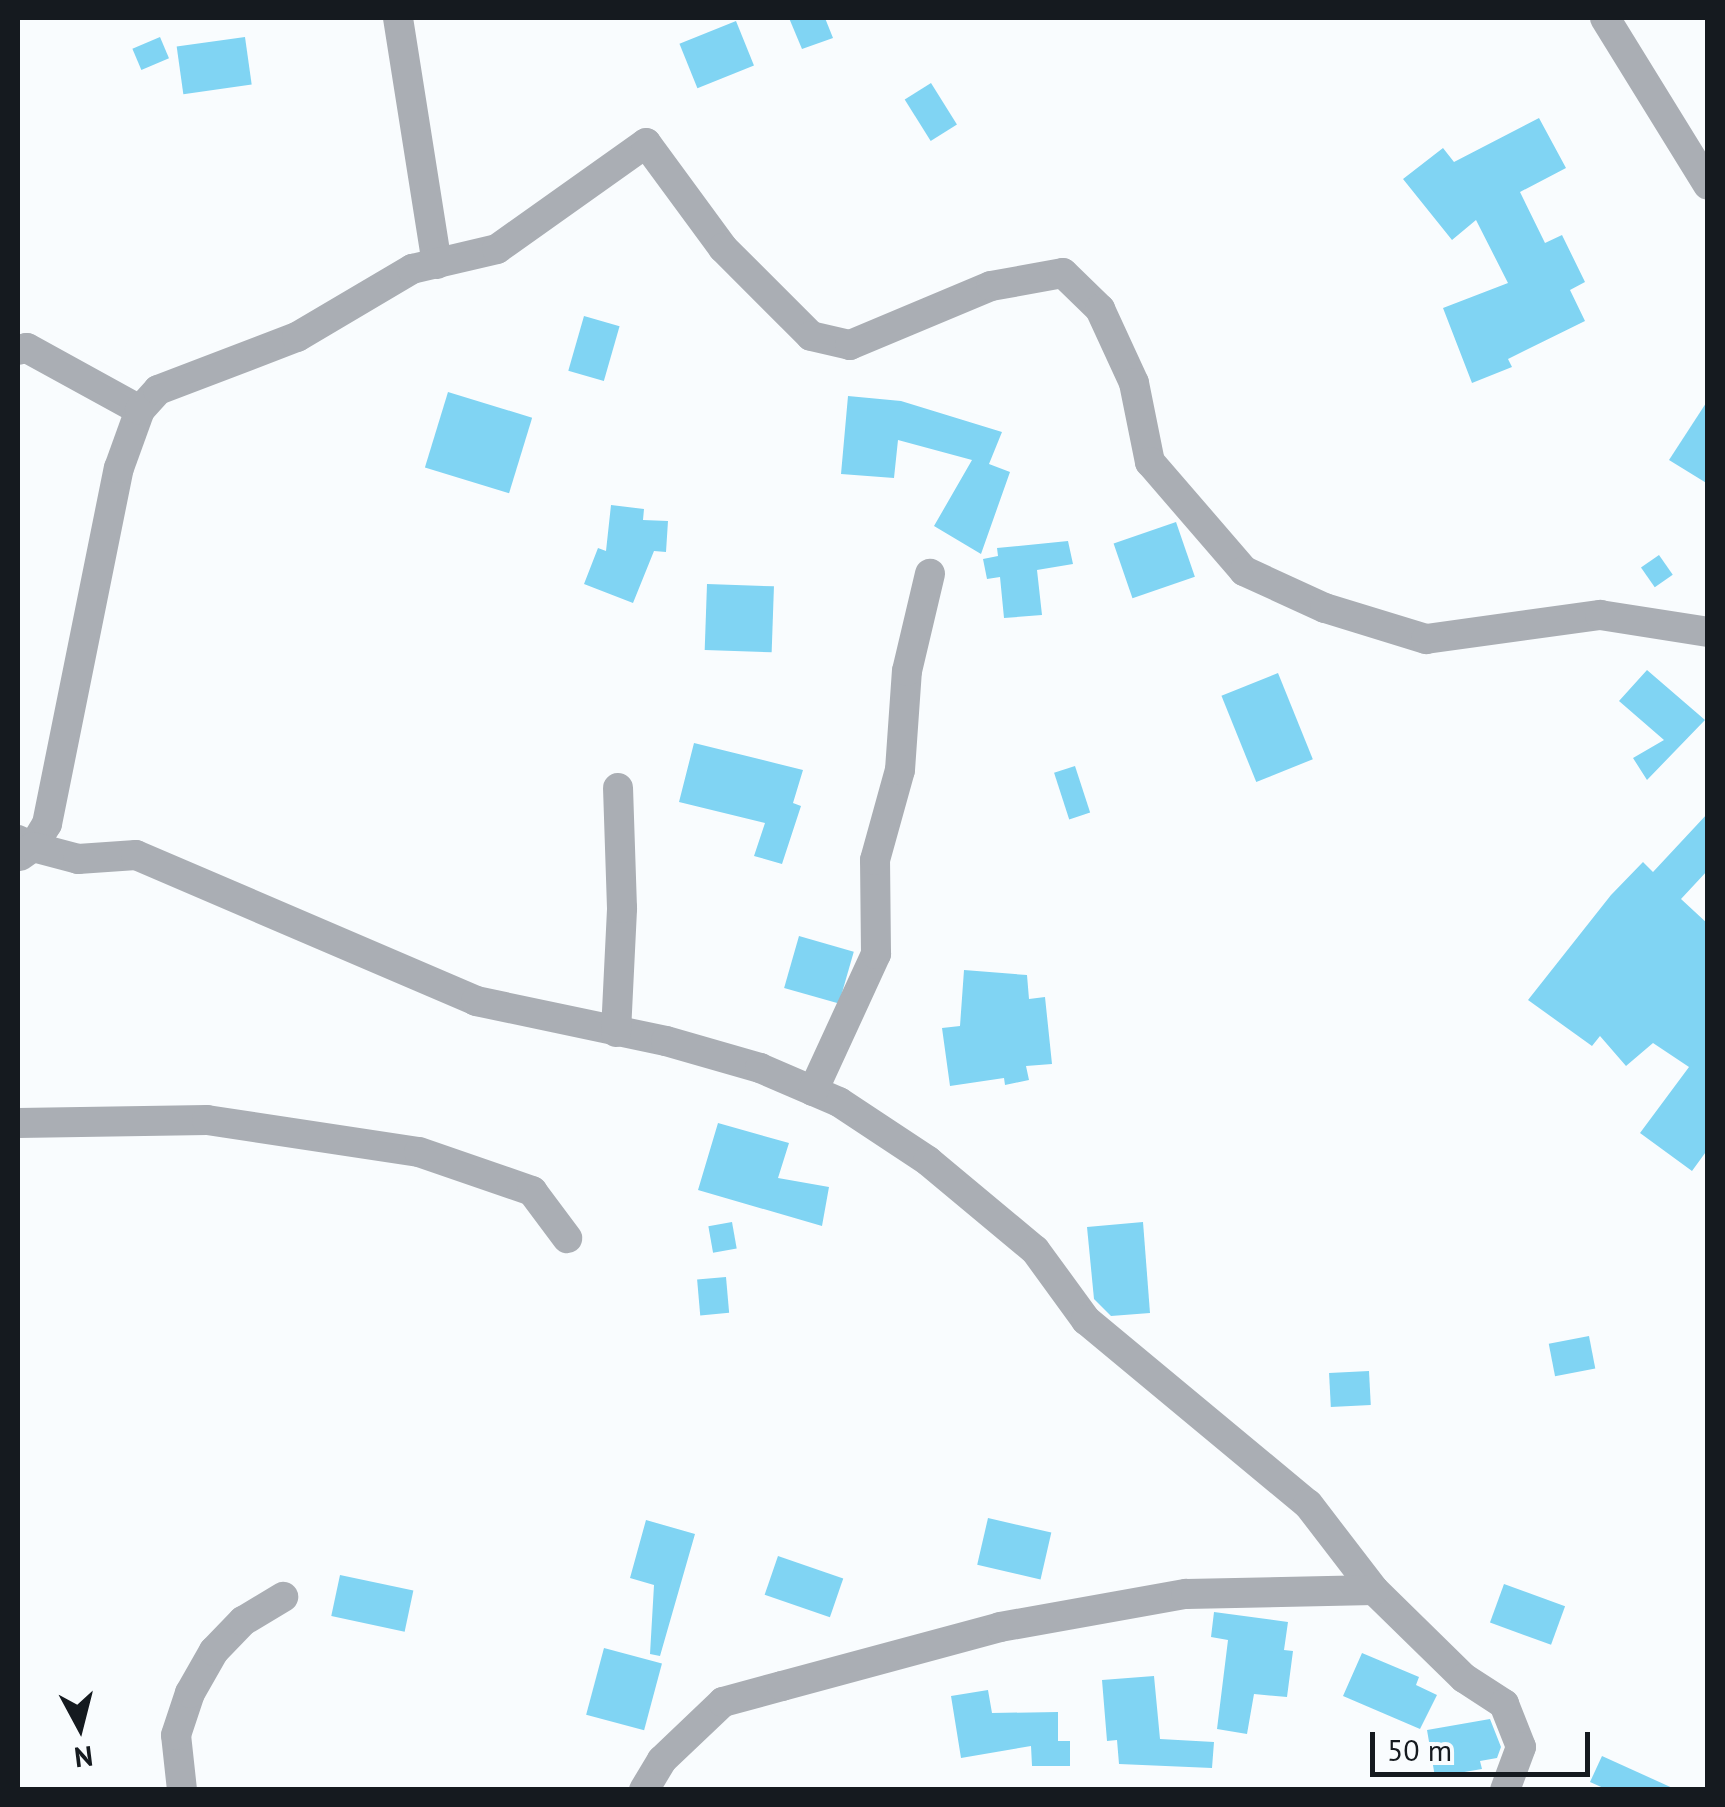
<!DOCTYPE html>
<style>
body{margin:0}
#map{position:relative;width:1725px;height:1807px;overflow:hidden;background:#f9fcfe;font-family:"PT Sans",sans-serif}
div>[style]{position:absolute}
.building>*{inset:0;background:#80d4f3;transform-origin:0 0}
.minor>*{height:30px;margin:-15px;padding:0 15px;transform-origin:15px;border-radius:15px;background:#aaaeb4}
span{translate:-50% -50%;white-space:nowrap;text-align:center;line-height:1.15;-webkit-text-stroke:9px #f9fcfe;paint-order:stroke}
.frame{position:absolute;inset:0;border:20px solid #151a1f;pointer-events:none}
.north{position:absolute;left:30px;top:1677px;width:100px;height:100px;-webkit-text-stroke:8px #f9fcfe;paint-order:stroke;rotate:173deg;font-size:28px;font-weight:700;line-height:40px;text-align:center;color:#151a1f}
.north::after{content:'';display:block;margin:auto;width:35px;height:45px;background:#151a1f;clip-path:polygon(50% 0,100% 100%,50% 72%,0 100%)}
.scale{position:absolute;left:1370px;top:1732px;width:220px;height:45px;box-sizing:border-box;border:5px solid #151a1f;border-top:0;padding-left:12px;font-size:30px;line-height:35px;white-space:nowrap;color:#151a1f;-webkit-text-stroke:8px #f9fcfe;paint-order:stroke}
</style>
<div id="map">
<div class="building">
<i style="clip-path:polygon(789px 18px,825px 18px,833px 38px,802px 49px)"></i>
<i style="left:736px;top:21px;width:48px;height:61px;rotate:68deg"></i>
<i style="left:160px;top:37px;width:23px;height:30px;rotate:67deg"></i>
<i style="left:245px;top:37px;width:48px;height:69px;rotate:82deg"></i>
<i style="left:931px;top:83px;width:49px;height:31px;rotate:58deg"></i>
<i style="clip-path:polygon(1539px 118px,1566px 168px,1520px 192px,1545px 243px,1562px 235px,1585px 282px,1570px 290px,1585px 321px,1508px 359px,1512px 367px,1472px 383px,1443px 308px,1508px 283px,1476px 220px,1452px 240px,1403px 179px,1443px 148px,1454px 162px)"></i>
<i style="left:584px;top:316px;width:37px;height:57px;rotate:16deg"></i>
<i style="left:448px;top:392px;width:88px;height:79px;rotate:17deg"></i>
<i style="clip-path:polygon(848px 396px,901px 401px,1002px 432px,989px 464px,1010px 472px,981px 554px,934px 526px,972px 460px,898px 440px,894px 478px,841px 474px)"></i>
<i style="clip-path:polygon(1708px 400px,1708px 484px,1669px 460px)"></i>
<i style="clip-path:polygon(611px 505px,644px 509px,643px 520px,668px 521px,666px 552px,654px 551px,633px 603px,584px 584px,598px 548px,606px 551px)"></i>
<i style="left:1176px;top:522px;width:58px;height:66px;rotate:71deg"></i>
<i style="clip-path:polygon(1068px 541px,1073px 564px,1037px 570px,1042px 615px,1004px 618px,1000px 577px,987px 579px,983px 559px,998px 556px,997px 548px)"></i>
<i style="left:1659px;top:555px;width:24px;height:22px;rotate:55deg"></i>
<i style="left:707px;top:584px;width:67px;height:66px;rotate:2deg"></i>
<i style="clip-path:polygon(1647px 670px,1705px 720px,1647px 780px,1633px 758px,1664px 740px,1619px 701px)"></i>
<i style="left:1278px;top:673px;width:93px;height:61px;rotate:68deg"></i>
<i style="clip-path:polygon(694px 743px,803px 770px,793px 803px,801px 806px,782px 864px,754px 856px,765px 823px,679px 802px)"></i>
<i style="left:1075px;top:766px;width:49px;height:22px;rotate:72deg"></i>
<i style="clip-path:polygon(1708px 813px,1708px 870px,1681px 899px,1708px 924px,1708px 1149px,1692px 1171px,1640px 1133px,1689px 1067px,1653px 1043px,1626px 1066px,1600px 1036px,1592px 1046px,1528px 1000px,1611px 895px,1643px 862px,1653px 872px)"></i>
<i style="left:799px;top:936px;width:57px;height:54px;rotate:16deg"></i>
<i style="clip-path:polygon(964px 970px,1027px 975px,1029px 999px,1045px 997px,1052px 1064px,1026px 1066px,1029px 1080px,1005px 1085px,1004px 1078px,950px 1086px,942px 1028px,960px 1026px)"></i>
<i style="clip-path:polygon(718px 1123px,789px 1143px,778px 1178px,829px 1187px,822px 1226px,698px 1190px)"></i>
<i style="left:732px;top:1222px;width:27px;height:24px;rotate:80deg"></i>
<i style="clip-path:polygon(1143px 1222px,1150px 1313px,1111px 1316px,1094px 1299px,1087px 1227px)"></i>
<i style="left:726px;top:1277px;width:36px;height:29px;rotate:85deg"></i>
<i style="left:1589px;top:1336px;width:33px;height:41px;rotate:79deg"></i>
<i style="left:1369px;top:1371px;width:34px;height:40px;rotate:87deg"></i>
<i style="left:988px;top:1518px;width:65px;height:48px;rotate:13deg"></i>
<i style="clip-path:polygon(646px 1520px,695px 1534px,660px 1656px,650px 1654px,654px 1585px,630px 1578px)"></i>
<i style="left:778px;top:1556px;width:69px;height:41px;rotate:19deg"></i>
<i style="left:340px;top:1575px;width:75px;height:42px;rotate:12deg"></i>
<i style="left:1504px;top:1584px;width:65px;height:41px;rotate:20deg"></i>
<i style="clip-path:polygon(1214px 1612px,1288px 1622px,1284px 1650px,1293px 1651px,1287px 1697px,1254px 1694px,1247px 1734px,1217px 1729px,1228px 1640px,1211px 1637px)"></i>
<i style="left:604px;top:1648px;width:60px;height:69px;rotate:15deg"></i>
<i style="clip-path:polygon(1362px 1653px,1419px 1677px,1416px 1685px,1437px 1695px,1420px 1729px,1343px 1696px)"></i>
<i style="clip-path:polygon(1154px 1676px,1160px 1739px,1214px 1742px,1212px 1768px,1119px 1764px,1117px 1740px,1107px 1741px,1102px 1680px)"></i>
<i style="clip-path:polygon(988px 1690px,992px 1713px,1058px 1712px,1058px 1741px,1070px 1741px,1070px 1766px,1032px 1766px,1031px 1746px,961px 1758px,951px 1696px)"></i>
<i style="clip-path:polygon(1490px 1719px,1501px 1747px,1497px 1758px,1480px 1761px,1482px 1769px,1435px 1777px,1427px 1730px)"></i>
<i style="clip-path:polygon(1602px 1756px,1677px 1790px,1608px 1790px,1590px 1782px)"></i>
</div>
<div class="minor">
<i style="left:398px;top:18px;width:249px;rotate:81deg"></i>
<i style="left:1605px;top:18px;width:196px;rotate:58.3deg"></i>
<i style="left:18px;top:350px;width:9px;rotate:-13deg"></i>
<i style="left:27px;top:348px;width:129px;rotate:28.8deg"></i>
<i style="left:18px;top:840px;width:17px;rotate:25deg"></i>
<i style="left:33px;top:847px;width:27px;rotate:-59deg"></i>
<i style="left:47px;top:824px;width:363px;rotate:-78.6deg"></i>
<i style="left:119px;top:468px;width:62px;rotate:-70.1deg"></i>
<i style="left:140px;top:410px;width:27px;rotate:-48deg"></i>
<i style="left:158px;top:390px;width:149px;rotate:-20.9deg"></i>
<i style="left:297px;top:337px;width:134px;rotate:-30.6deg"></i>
<i style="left:412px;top:269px;width:87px;rotate:-13.2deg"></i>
<i style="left:497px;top:249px;width:183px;rotate:-35.4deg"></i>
<i style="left:646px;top:143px;width:130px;rotate:53.7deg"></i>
<i style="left:723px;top:248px;width:124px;rotate:45deg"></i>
<i style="left:811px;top:336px;width:40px;rotate:13deg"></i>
<i style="left:850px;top:345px;width:153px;rotate:-22.7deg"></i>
<i style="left:991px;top:286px;width:73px;rotate:-10.2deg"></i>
<i style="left:1063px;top:273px;width:52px;rotate:44.2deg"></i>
<i style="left:1100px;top:309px;width:81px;rotate:65.3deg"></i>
<i style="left:1134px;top:383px;width:81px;rotate:78.6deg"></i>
<i style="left:1150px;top:462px;width:144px;rotate:49.2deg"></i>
<i style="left:1244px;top:571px;width:89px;rotate:24.6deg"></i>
<i style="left:1325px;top:608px;width:106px;rotate:17.1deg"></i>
<i style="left:1426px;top:639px;width:176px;rotate:-7.9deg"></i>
<i style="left:1600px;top:615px;width:109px;rotate:8.9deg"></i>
<i style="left:20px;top:856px;width:16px;rotate:-35deg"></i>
<i style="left:33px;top:847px;width:47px;rotate:14.9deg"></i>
<i style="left:78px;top:859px;width:58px;rotate:-3.9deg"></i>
<i style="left:136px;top:855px;width:370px;rotate:23.2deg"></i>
<i style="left:476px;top:1001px;width:194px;rotate:11.9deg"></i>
<i style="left:666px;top:1041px;width:98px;rotate:16deg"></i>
<i style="left:760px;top:1068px;width:86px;rotate:23.3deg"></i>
<i style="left:839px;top:1102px;width:107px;rotate:33.5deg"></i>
<i style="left:928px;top:1161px;width:139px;rotate:39.8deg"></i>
<i style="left:1035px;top:1250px;width:87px;rotate:53.9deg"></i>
<i style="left:1086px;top:1320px;width:288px;rotate:39.7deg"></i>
<i style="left:1308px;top:1504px;width:108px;rotate:52.5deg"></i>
<i style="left:1374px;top:1590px;width:126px;rotate:44.4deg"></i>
<i style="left:1464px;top:1678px;width:48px;rotate:33deg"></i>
<i style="left:1504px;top:1704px;width:46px;rotate:68.4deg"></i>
<i style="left:1521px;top:1747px;width:46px;rotate:110.4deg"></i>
<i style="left:616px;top:1032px;width:124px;rotate:-87.2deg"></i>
<i style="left:622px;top:908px;width:120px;rotate:-91.9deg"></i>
<i style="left:813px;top:1091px;width:151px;rotate:-65.3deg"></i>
<i style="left:876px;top:954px;width:94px;rotate:-90.6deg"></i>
<i style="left:875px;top:860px;width:93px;rotate:-74.5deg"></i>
<i style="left:900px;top:770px;width:99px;rotate:-86deg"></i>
<i style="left:907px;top:671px;width:100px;rotate:-76.7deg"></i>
<i style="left:18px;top:1123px;width:189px;rotate:-0.9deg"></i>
<i style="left:207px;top:1120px;width:214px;rotate:8.6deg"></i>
<i style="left:419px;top:1152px;width:120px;rotate:19deg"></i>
<i style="left:532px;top:1191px;width:59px;rotate:53.3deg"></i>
<i style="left:182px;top:1790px;width:55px;rotate:-96.2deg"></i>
<i style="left:176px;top:1735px;width:44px;rotate:-71.6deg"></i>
<i style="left:190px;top:1693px;width:48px;rotate:-60.3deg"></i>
<i style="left:214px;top:1651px;width:42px;rotate:-46deg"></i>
<i style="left:243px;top:1621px;width:47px;rotate:-31deg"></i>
<i style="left:644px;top:1790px;width:35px;rotate:-59deg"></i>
<i style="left:662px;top:1760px;width:84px;rotate:-43.6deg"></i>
<i style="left:723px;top:1702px;width:61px;rotate:-15.2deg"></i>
<i style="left:782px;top:1686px;width:226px;rotate:-15.1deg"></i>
<i style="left:1000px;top:1627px;width:189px;rotate:-10.1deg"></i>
<i style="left:1186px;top:1594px;width:188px;rotate:-1.2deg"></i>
</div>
<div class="frame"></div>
<div class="north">N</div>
<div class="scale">50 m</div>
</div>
